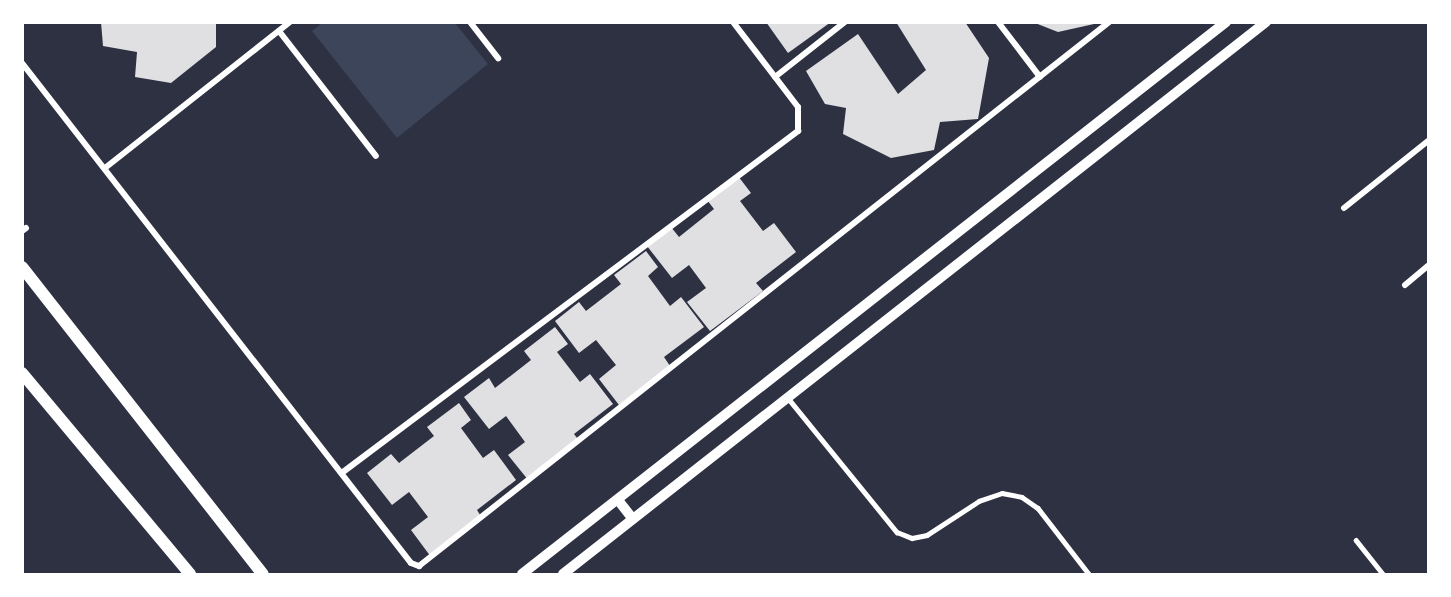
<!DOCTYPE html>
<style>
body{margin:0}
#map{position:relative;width:1451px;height:597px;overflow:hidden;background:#2d3142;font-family:"PT Sans Narrow",sans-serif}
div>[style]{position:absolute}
.green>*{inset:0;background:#3c4559}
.building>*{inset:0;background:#e0e0e3}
.service>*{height:4.5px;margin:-2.25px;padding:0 2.25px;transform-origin:2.25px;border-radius:2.25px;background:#fff}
.minor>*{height:6px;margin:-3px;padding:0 3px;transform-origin:3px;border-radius:3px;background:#fff}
.tertiary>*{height:10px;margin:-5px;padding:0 5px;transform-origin:5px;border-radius:5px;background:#fff}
.secondary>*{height:12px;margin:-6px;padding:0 6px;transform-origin:6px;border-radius:6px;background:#fff}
span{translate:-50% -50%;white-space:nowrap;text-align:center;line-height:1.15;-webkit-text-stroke:4.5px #fff;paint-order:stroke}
.frame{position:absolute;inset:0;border:24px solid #fff;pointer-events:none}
</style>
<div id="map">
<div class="green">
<i style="clip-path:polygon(322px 23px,455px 23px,488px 64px,397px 138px,312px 31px)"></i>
</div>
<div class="building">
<i style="clip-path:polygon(101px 22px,216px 22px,216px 47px,171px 83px,135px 77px,137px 52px,103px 46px)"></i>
<i style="clip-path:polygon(766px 22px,831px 22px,788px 53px)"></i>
<i style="clip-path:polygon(896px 22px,965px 22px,989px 58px,978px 119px,940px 122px,934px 150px,891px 158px,843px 134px,846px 108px,825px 104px,806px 71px,858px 34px,898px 94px,926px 70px)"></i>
<i style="clip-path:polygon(1103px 22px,1058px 32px,1035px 23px,1035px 22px)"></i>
<i style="clip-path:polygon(738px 176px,751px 193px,740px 201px,763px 231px,774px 223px,796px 252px,756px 283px,763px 291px,710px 331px,687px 302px,706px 288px,689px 265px,672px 278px,647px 246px,671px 227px,679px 237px,714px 209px,707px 200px)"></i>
<i style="clip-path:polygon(646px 251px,658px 267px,648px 276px,670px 306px,681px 297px,704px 327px,664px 357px,670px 366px,619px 405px,599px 379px,616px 365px,596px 340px,579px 353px,555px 321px,579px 302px,586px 311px,621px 284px,614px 275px)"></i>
<i style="clip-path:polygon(555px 327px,568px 344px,557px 352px,580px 382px,590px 374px,613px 404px,574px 434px,580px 442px,529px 481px,508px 455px,525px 442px,506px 416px,489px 429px,464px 397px,489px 378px,495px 388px,531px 360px,524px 351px)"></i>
<i style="clip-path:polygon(459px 403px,471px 420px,461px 428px,483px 458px,494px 450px,516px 480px,477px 510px,482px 518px,431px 557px,411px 530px,428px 517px,409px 492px,392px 505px,367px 473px,391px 454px,399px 463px,434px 436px,427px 427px)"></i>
</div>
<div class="service">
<i style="left:788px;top:398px;width:173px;rotate:50.9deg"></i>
<i style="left:897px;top:532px;width:16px;rotate:22deg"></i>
<i style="left:912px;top:538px;width:15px;rotate:-11deg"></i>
<i style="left:927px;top:535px;width:62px;rotate:-33.2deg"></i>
<i style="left:979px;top:501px;width:24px;rotate:-19deg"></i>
<i style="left:1002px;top:493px;width:20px;rotate:11deg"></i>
<i style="left:1022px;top:497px;width:19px;rotate:35deg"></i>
<i style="left:1038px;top:508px;width:83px;rotate:52.3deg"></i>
<i style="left:1356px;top:540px;width:43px;rotate:51.5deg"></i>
</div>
<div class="minor">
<i style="left:470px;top:22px;width:46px;rotate:52.1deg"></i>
<i style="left:998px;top:22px;width:69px;rotate:52.6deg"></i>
<i style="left:279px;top:31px;width:158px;rotate:52.2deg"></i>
<i style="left:22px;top:63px;width:633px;rotate:52.12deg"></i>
<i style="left:411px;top:563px;width:9px;rotate:21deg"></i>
<i style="left:419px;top:566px;width:879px;rotate:-38.25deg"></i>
<i style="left:775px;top:77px;width:89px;rotate:-38.2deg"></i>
<i style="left:105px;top:168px;width:236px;rotate:-38.3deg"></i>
<i style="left:1344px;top:208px;width:107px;rotate:-38.6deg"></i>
<i style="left:22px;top:231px;width:5px;rotate:-37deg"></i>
<i style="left:1405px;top:285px;width:30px;rotate:-40deg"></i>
<i style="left:343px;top:472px;width:569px;rotate:-36.85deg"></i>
<i style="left:798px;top:131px;width:24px;rotate:-90deg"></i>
<i style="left:798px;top:107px;width:107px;rotate:-127.4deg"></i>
</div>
<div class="tertiary">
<i style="left:618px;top:500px;width:24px;rotate:52deg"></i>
<i style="left:522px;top:574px;width:895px;rotate:-38.1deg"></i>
<i style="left:563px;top:574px;width:894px;rotate:-38.14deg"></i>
</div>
<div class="secondary">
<i style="left:22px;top:267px;width:390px;rotate:51.9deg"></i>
<i style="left:22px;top:373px;width:262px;rotate:50.1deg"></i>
</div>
<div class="frame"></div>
</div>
